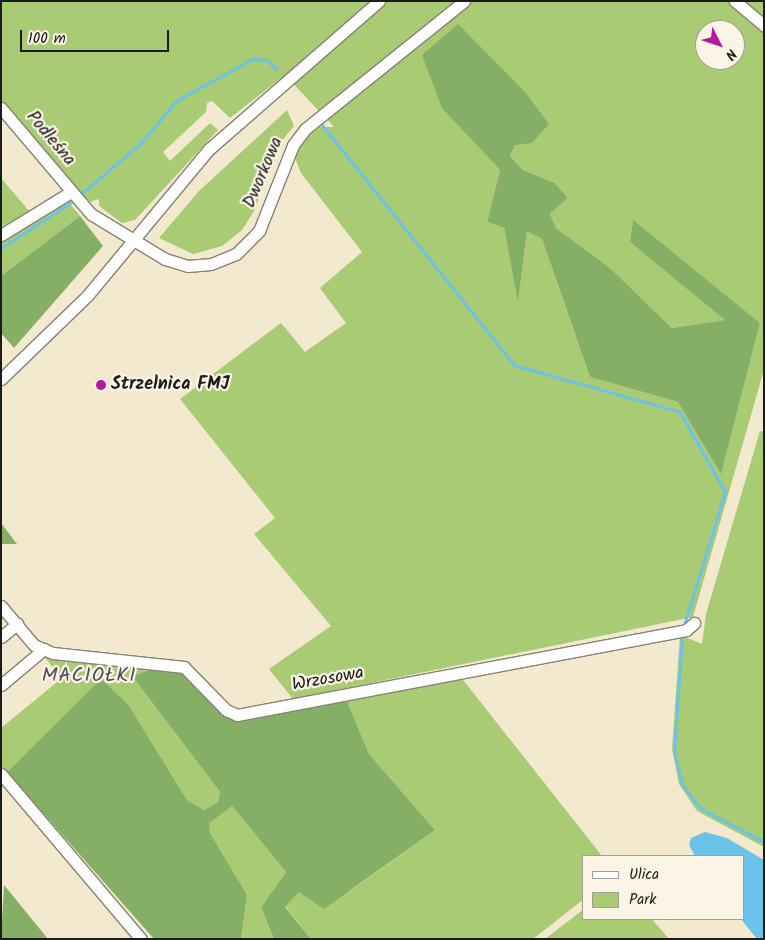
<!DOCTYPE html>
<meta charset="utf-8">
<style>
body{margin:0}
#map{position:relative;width:765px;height:940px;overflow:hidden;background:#f3e9ce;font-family:Kalam,sans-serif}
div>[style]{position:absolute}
.green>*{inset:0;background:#a8cb74}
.forest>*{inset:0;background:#86af66}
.water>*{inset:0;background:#6cc3e9}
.stream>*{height:3px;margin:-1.5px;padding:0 1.5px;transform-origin:1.5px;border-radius:1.5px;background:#6cc3e9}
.roads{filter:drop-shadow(1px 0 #888275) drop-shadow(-1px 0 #888275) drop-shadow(0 1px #888275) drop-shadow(0 -1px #888275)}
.minor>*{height:11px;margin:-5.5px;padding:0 5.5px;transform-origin:5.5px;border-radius:5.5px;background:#fff}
.dots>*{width:14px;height:14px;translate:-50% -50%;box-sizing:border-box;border:2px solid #fcf5e5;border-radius:50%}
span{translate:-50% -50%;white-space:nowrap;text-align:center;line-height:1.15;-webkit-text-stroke:4.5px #fcf5e5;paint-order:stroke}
.street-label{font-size:18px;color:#1c1c1c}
.poi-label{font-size:18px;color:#1c1c1c;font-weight:700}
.left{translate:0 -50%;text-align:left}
.quarter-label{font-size:20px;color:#534d5c;letter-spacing:1px}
.frame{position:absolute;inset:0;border:2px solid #1c1c1c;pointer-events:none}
.legend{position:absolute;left:582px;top:855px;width:162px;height:65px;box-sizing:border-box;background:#fcf5e5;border:1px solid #a29e95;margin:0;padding:6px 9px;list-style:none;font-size:15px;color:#1c1c1c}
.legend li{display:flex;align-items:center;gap:10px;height:25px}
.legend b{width:25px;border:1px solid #a29e95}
.north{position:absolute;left:695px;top:20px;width:50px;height:50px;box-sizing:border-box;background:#fcf5e5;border:1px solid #a29e95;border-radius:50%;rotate:131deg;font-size:14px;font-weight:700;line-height:20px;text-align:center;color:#1c1c1c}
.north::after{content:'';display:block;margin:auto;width:18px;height:22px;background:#b5179e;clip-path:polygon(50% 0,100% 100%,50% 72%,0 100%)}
.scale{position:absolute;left:20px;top:30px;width:149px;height:22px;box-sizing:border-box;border:2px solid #1c1c1c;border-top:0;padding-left:6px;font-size:15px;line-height:18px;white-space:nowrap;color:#1c1c1c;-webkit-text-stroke:4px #fcf5e5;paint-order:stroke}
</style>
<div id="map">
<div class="green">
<i style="clip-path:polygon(evenodd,1px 1px,764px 1px,764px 370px,693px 617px,293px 699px,269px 669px,331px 626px,254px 534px,275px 518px,180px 399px,281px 323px,305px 352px,346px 323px,320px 288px,362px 252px,301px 173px,293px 153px,315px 127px,334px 127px,285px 75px,230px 118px,212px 101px,207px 103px,206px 112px,163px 152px,170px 161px,210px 123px,218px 130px,135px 220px,122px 223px,99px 206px,99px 199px,90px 202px,82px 196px,71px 205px,80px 216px,1px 276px,1px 239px,65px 201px,70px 187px,1px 101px,1px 1px,705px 30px,735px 30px,735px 60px,705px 60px,705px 30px,1px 1px,462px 129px,515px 145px,510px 156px,523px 170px,555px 183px,568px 198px,550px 214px,556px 228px,609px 267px,672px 328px,726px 320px,630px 242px,633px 221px,760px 323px,721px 473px,678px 402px,590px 377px,542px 239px,527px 230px,518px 300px,504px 228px,487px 222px,500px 170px,462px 129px)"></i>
<i style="clip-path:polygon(287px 110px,294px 126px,280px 143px,254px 211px,242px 230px,222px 246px,193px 254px,159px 238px,199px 191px)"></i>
<i style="clip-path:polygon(1px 178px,30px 212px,1px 227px)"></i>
<i style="clip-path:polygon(760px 431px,764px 432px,764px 847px,697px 811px,679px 784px,672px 749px,680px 635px,702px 644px,706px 614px)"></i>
<i style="clip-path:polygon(45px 658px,153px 669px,132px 676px,220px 792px,218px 802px,204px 810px,187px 800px,128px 704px,101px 680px,7px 772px,1px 766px,1px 728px,62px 678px)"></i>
<i style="clip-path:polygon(460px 676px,602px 856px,584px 856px,584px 899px,533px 939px,311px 939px,285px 906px,299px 892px,350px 891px,435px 830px,369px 754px,347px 701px)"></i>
<i style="clip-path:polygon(232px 806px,286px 872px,261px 907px,274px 939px,241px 939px,247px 895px,210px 833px,208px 822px)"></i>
<i style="clip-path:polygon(584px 909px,584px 919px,652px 919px,669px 939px,545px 939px)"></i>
</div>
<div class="forest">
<i style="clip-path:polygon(458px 24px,525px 92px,549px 124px,532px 143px,515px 145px,510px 156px,523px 170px,555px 183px,568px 198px,550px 214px,556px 228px,609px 267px,672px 328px,725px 320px,630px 242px,633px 220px,760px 323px,721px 474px,678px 402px,590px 377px,542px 239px,527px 231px,518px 302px,504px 228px,487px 222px,500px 170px,442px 108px,422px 55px)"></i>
<i style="clip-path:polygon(80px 216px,103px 246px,14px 348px,1px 333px,1px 276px)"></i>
<i style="clip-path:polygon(1px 523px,17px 544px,1px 544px)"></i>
<i style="clip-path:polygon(153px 669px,180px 673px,237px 715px,293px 699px,347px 701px,369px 754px,435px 830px,324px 909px,299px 892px,285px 907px,311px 939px,274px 939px,261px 907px,286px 872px,232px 806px,209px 823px,210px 833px,247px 895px,241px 939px,154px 939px,7px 772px,101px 679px,128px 704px,187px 800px,204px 810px,218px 802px,220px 792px,132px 676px)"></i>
<i style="clip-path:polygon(4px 885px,48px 939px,1px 939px)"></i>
</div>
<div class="water">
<i style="clip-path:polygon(705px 832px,727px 838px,764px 860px,764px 939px,757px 939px,741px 919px,744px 856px,695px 856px,689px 845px,691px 838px)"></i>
</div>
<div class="stream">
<i style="left:322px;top:125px;width:307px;rotate:51.3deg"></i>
<i style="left:514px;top:365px;width:173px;rotate:15.8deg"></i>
<i style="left:680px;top:412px;width:92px;rotate:60.6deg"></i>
<i style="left:725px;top:492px;width:136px;rotate:107.1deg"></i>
<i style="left:81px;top:194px;width:79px;rotate:-40.4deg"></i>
<i style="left:141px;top:143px;width:55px;rotate:-50.2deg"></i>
<i style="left:176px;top:101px;width:87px;rotate:-28.9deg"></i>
<i style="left:252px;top:59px;width:15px;rotate:4deg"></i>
<i style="left:267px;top:60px;width:13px;rotate:45deg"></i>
<i style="left:1px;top:248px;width:82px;rotate:-33.1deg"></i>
<i style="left:682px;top:638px;width:113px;rotate:94deg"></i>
<i style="left:674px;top:751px;width:36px;rotate:76deg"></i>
<i style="left:683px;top:786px;width:28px;rotate:52deg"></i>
<i style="left:700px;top:808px;width:72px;rotate:28deg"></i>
</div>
<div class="roads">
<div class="minor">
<i style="left:735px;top:1px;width:38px;rotate:40deg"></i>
<i style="left:1px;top:108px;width:139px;rotate:49.7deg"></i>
<i style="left:91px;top:214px;width:87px;rotate:31.3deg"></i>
<i style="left:165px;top:259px;width:24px;rotate:17deg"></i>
<i style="left:188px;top:266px;width:23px;rotate:-5deg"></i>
<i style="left:211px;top:264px;width:27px;rotate:-22deg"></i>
<i style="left:236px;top:254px;width:33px;rotate:-45deg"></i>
<i style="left:259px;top:231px;width:92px;rotate:-68.4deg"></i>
<i style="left:293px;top:145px;width:20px;rotate:-53deg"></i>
<i style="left:305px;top:129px;width:204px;rotate:-38.8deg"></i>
<i style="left:1px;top:235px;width:82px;rotate:-31.6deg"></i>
<i style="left:1px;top:379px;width:120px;rotate:-44deg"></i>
<i style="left:87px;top:296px;width:190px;rotate:-50.3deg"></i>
<i style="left:208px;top:150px;width:227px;rotate:-41.1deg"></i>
<i style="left:1px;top:606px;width:51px;rotate:49.8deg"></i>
<i style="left:34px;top:645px;width:21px;rotate:23deg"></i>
<i style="left:53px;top:653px;width:132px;rotate:6.1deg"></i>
<i style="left:184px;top:667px;width:60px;rotate:45.7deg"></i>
<i style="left:226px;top:710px;width:12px;rotate:24deg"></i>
<i style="left:237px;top:715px;width:457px;rotate:-10.7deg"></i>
<i style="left:686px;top:630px;width:11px;rotate:-41deg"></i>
<i style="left:1px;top:637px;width:21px;rotate:-39deg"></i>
<i style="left:1px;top:685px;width:56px;rotate:-39.9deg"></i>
<i style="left:1px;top:774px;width:216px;rotate:49.7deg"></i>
</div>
</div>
<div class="dots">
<i style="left:101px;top:385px;background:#b5179e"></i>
</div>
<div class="street-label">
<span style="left:50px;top:139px;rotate:50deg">Podleśna</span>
<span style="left:264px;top:173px;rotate:-67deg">Dworkowa</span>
<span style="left:328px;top:680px;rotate:-10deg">Wrzosowa</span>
</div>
<div class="poi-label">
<span class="left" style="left:111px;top:385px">Strzelnica FMJ</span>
</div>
<div class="quarter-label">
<span style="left:89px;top:676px">MACIOŁKI</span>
</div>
<div class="frame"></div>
<ul class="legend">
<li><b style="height:6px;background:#fff"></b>Ulica</li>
<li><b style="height:14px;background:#a8cb74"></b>Park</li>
</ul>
<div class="north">N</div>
<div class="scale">100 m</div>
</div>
